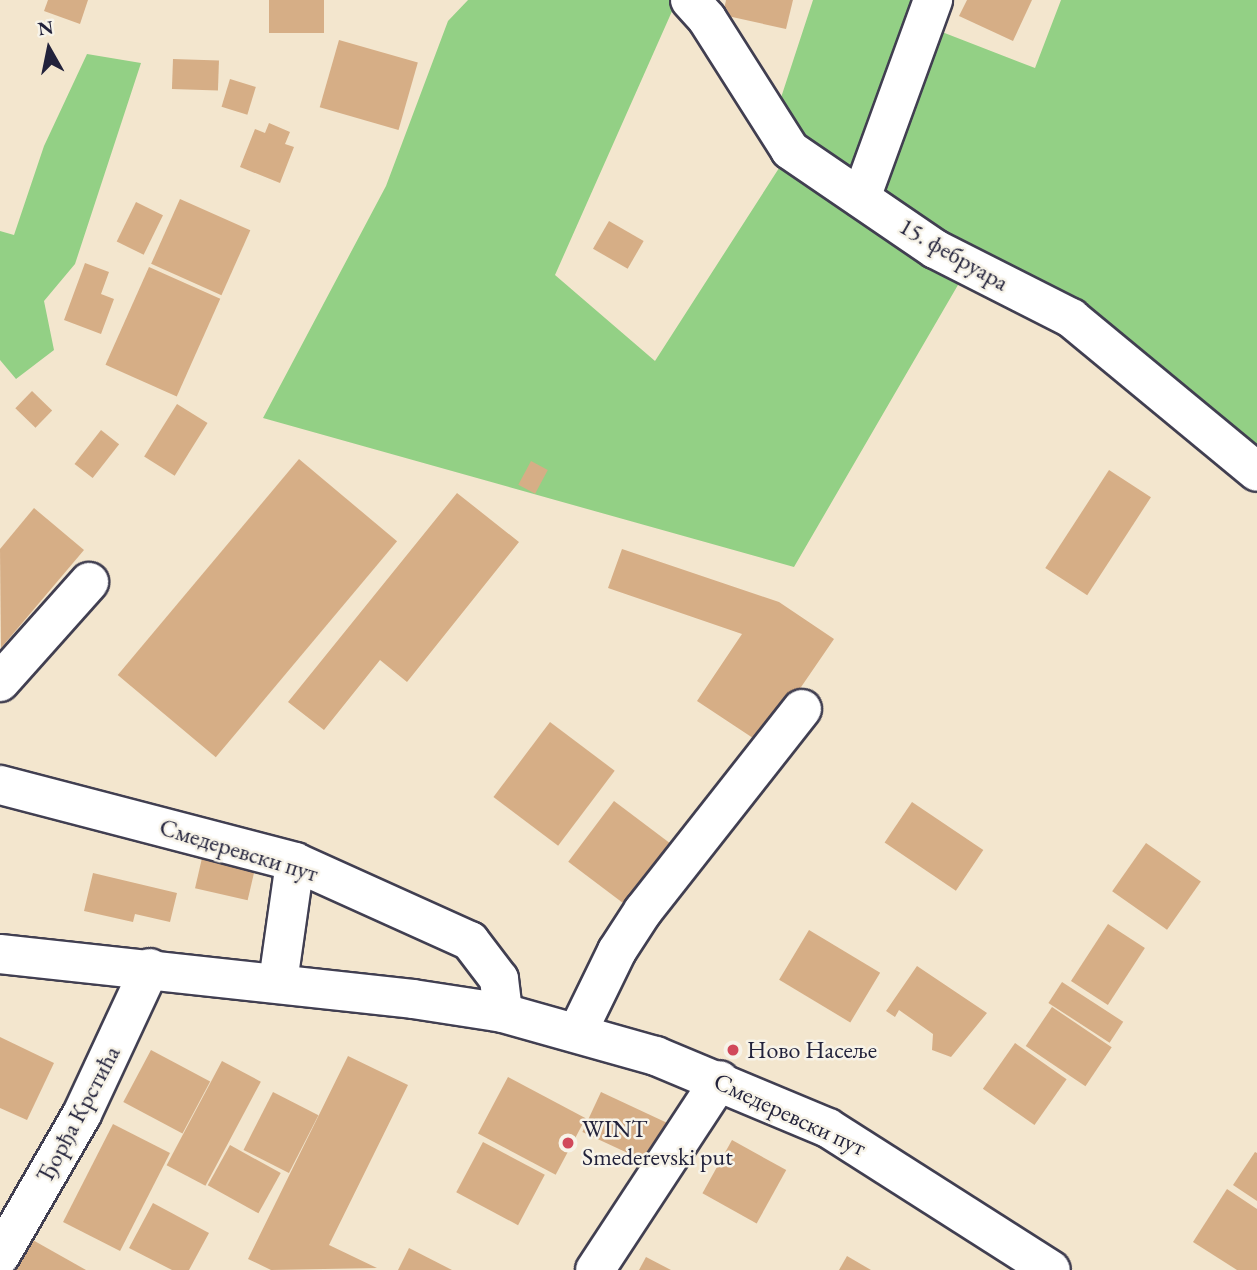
<!DOCTYPE html>
<meta charset="utf-8">
<style>
body{margin:0}
#map{position:relative;width:1257px;height:1270px;overflow:hidden;background:#f3e6ce;font-family:"EB Garamond",serif}
div>[style]{position:absolute}
.green>*{inset:0;background:#93d085}
.building>*{inset:0;background:#d6ae86;transform-origin:0 0}
.roads{filter:drop-shadow(2px 0 #413f51) drop-shadow(-2px 0 #413f51) drop-shadow(0 2px #413f51) drop-shadow(0 -2px #413f51)}
.minor>*{height:38px;margin:-19px;padding:0 19px;transform-origin:19px;border-radius:19px;background:#fff}
.major>*{height:38px;margin:-19px;padding:0 19px;transform-origin:19px;border-radius:19px;background:#fff}
.dots>*{width:19px;height:19px;translate:-50% -50%;box-sizing:border-box;border:4px solid #f7f3e8;border-radius:50%}
span{translate:-50% -50%;white-space:nowrap;text-align:center;line-height:1.15;-webkit-text-stroke:5px #f7f3e8;paint-order:stroke}
.street-label{font-size:24px;color:#22223b}
.poi-label{font-size:24px;color:#22223b}
.left{translate:0 -50%;text-align:left}
.north{position:absolute;left:14px;top:14px;width:70px;height:70px;-webkit-text-stroke:5px #f7f3e8;paint-order:stroke;rotate:351deg;font-size:19px;font-weight:700;line-height:28px;text-align:center;color:#22223b}
.north::after{content:'';display:block;margin:auto;width:24px;height:32px;background:#22223b;clip-path:polygon(50% 0,100% 100%,50% 72%,0 100%)}
</style>
<div id="map">
<div class="green">
<i style="clip-path:polygon(468px 0,677px 0,555px 275px,655px 361px,790px 151px,773px 122px,813px 0,932px 0,924px 25px,1035px 68px,1061px 0,1257px 0,1257px 472px,969px 266px,794px 567px,263px 418px,386px 186px,448px 21px)"></i>
<i style="clip-path:polygon(87px 54px,141px 63px,75px 264px,44px 301px,54px 350px,16px 379px,0 360px,0 231px,14px 235px,44px 146px)"></i>
</div>
<div class="building">
<i style="clip-path:polygon(48px 0,88px 0,80px 24px,44px 11px)"></i>
<i style="left:324px;top:0;width:33px;height:55px;rotate:90deg"></i>
<i style="clip-path:polygon(726px 0,793px 0,786px 29px,723px 15px)"></i>
<i style="clip-path:polygon(967px 0,1032px 0,1013px 41px,959px 16px)"></i>
<i style="left:339px;top:40px;width:82px;height:70px;rotate:16deg"></i>
<i style="left:173px;top:59px;width:46px;height:30px;rotate:2deg"></i>
<i style="left:230px;top:79px;width:27px;height:29px;rotate:17deg"></i>
<i style="clip-path:polygon(269px 123px,290px 132px,285px 144px,294px 147px,280px 183px,240px 167px,255px 129px,265px 133px)"></i>
<i style="left:180px;top:199px;width:77px;height:71px;rotate:24deg"></i>
<i style="left:136px;top:202px;width:30px;height:44px;rotate:26deg"></i>
<i style="left:609px;top:221px;width:40px;height:32px;rotate:30deg"></i>
<i style="clip-path:polygon(85px 263px,109px 272px,101px 294px,114px 299px,101px 334px,64px 320px)"></i>
<i style="left:149px;top:267px;width:78px;height:107px;rotate:24deg"></i>
<i style="left:32px;top:391px;width:28px;height:24px;rotate:44deg"></i>
<i style="left:177px;top:404px;width:36px;height:62px;rotate:32deg"></i>
<i style="left:101px;top:430px;width:23px;height:43px;rotate:38deg"></i>
<i style="left:299px;top:459px;width:128px;height:282px;rotate:40deg"></i>
<i style="left:531px;top:461px;width:19px;height:27px;rotate:28deg"></i>
<i style="left:1109px;top:470px;width:50px;height:117px;rotate:33deg"></i>
<i style="clip-path:polygon(457px 493px,519px 542px,407px 682px,380px 660px,324px 730px,288px 702px)"></i>
<i style="clip-path:polygon(34px 508px,84px 550px,1px 648px,0 549px)"></i>
<i style="clip-path:polygon(622px 549px,779px 602px,834px 639px,762px 744px,697px 701px,742px 634px,608px 588px)"></i>
<i style="left:550px;top:722px;width:81px;height:94px;rotate:37deg"></i>
<i style="left:614px;top:801px;width:76px;height:76px;rotate:37deg"></i>
<i style="left:912px;top:802px;width:86px;height:49px;rotate:34deg"></i>
<i style="left:1146px;top:843px;width:67px;height:59px;rotate:35deg"></i>
<i style="left:202px;top:858px;width:54px;height:31px;rotate:13deg"></i>
<i style="clip-path:polygon(93px 873px,177px 893px,170px 922px,135px 914px,133px 922px,84px 911px)"></i>
<i style="left:1108px;top:924px;width:44px;height:68px;rotate:33deg"></i>
<i style="left:809px;top:930px;width:83px;height:58px;rotate:31deg"></i>
<i style="clip-path:polygon(917px 966px,987px 1013px,951px 1057px,932px 1050px,933px 1034px,899px 1010px,895px 1017px,886px 1011px)"></i>
<i style="left:1062px;top:982px;width:73px;height:25px;rotate:33deg"></i>
<i style="left:1052px;top:1007px;width:72px;height:47px;rotate:34deg"></i>
<i style="clip-path:polygon(0 1037px,54px 1063px,27px 1120px,0 1108px)"></i>
<i style="left:1015px;top:1043px;width:63px;height:56px;rotate:35deg"></i>
<i style="left:151px;top:1050px;width:67px;height:59px;rotate:28deg"></i>
<i style="clip-path:polygon(348px 1056px,408px 1085px,329px 1245px,377px 1268px,271px 1270px,248px 1259px)"></i>
<i style="left:222px;top:1061px;width:44px;height:118px;rotate:28deg"></i>
<i style="left:508px;top:1077px;width:88px;height:64px;rotate:28deg"></i>
<i style="left:273px;top:1092px;width:51px;height:65px;rotate:27deg"></i>
<i style="left:601px;top:1092px;width:75px;height:44px;rotate:25deg"></i>
<i style="left:113px;top:1124px;width:64px;height:110px;rotate:27deg"></i>
<i style="left:732px;top:1140px;width:62px;height:61px;rotate:29deg"></i>
<i style="left:483px;top:1142px;width:70px;height:57px;rotate:28deg"></i>
<i style="left:230px;top:1145px;width:58px;height:46px;rotate:29deg"></i>
<i style="clip-path:polygon(1255px 1152px,1257px 1153px,1257px 1201px,1233px 1185px)"></i>
<i style="clip-path:polygon(1227px 1189px,1257px 1209px,1257px 1270px,1237px 1270px,1193px 1242px)"></i>
<i style="clip-path:polygon(153px 1203px,209px 1233px,189px 1270px,172px 1270px,129px 1248px)"></i>
<i style="clip-path:polygon(31px 1239px,86px 1270px,14px 1270px)"></i>
<i style="clip-path:polygon(409px 1248px,452px 1270px,398px 1270px)"></i>
<i style="clip-path:polygon(847px 1256px,871px 1270px,839px 1270px)"></i>
<i style="clip-path:polygon(646px 1257px,671px 1270px,639px 1270px)"></i>
</div>
<div class="roads">
<div class="minor">
<i style="left:690px;top:0;width:25px;rotate:48deg"></i>
<i style="left:707px;top:19px;width:155px;rotate:57.6deg"></i>
<i style="left:790px;top:150px;width:176px;rotate:34.3deg"></i>
<i style="left:935px;top:249px;width:153px;rotate:26.9deg"></i>
<i style="left:1071px;top:318px;width:241px;rotate:39.6deg"></i>
<i style="left:861px;top:198px;width:211px;rotate:-70deg"></i>
<i style="left:0;top:682px;width:134px;rotate:-48.3deg"></i>
<i style="left:0;top:785px;width:305px;rotate:14.6deg"></i>
<i style="left:295px;top:862px;width:192px;rotate:24.3deg"></i>
<i style="left:470px;top:941px;width:48px;rotate:52.7deg"></i>
<i style="left:499px;top:979px;width:34px;rotate:83deg"></i>
<i style="left:278px;top:982px;width:121px;rotate:-81.9deg"></i>
<i style="left:577px;top:1033px;width:91px;rotate:-64deg"></i>
<i style="left:617px;top:951px;width:48px;rotate:-57deg"></i>
<i style="left:643px;top:911px;width:257px;rotate:-51.8deg"></i>
<i style="left:0;top:1256px;width:164px;rotate:-60deg"></i>
<i style="left:82px;top:1114px;width:161px;rotate:-65deg"></i>
<i style="left:595px;top:1270px;width:227px;rotate:-56.7deg"></i>
</div>
<div class="major">
<i style="left:0;top:954px;width:415px;rotate:6.2deg"></i>
<i style="left:413px;top:999px;width:91px;rotate:8.8deg"></i>
<i style="left:503px;top:1013px;width:159px;rotate:15.7deg"></i>
<i style="left:656px;top:1056px;width:186px;rotate:22.7deg"></i>
<i style="left:828px;top:1128px;width:264px;rotate:32.5deg"></i>
</div>
</div>
<div class="dots">
<i style="left:733px;top:1050px;background:#d1495b"></i>
<i style="left:568px;top:1143px;background:#d1495b"></i>
</div>
<div class="street-label">
<span style="left:954px;top:254px;rotate:30deg">15. фебруара</span>
<span style="left:239px;top:850px;rotate:17deg">Смедеревски пут</span>
<span style="left:78px;top:1114px;rotate:-62deg">Ђорђа Крстића</span>
<span style="left:790px;top:1114px;rotate:25deg">Смедеревски пут</span>
</div>
<div class="poi-label">
<span class="left" style="left:747px;top:1050px">Ново Насеље</span>
<span class="left" style="left:582px;top:1143px">WINT<br>Smederevski put</span>
</div>
<div class="north">N</div>
</div>
